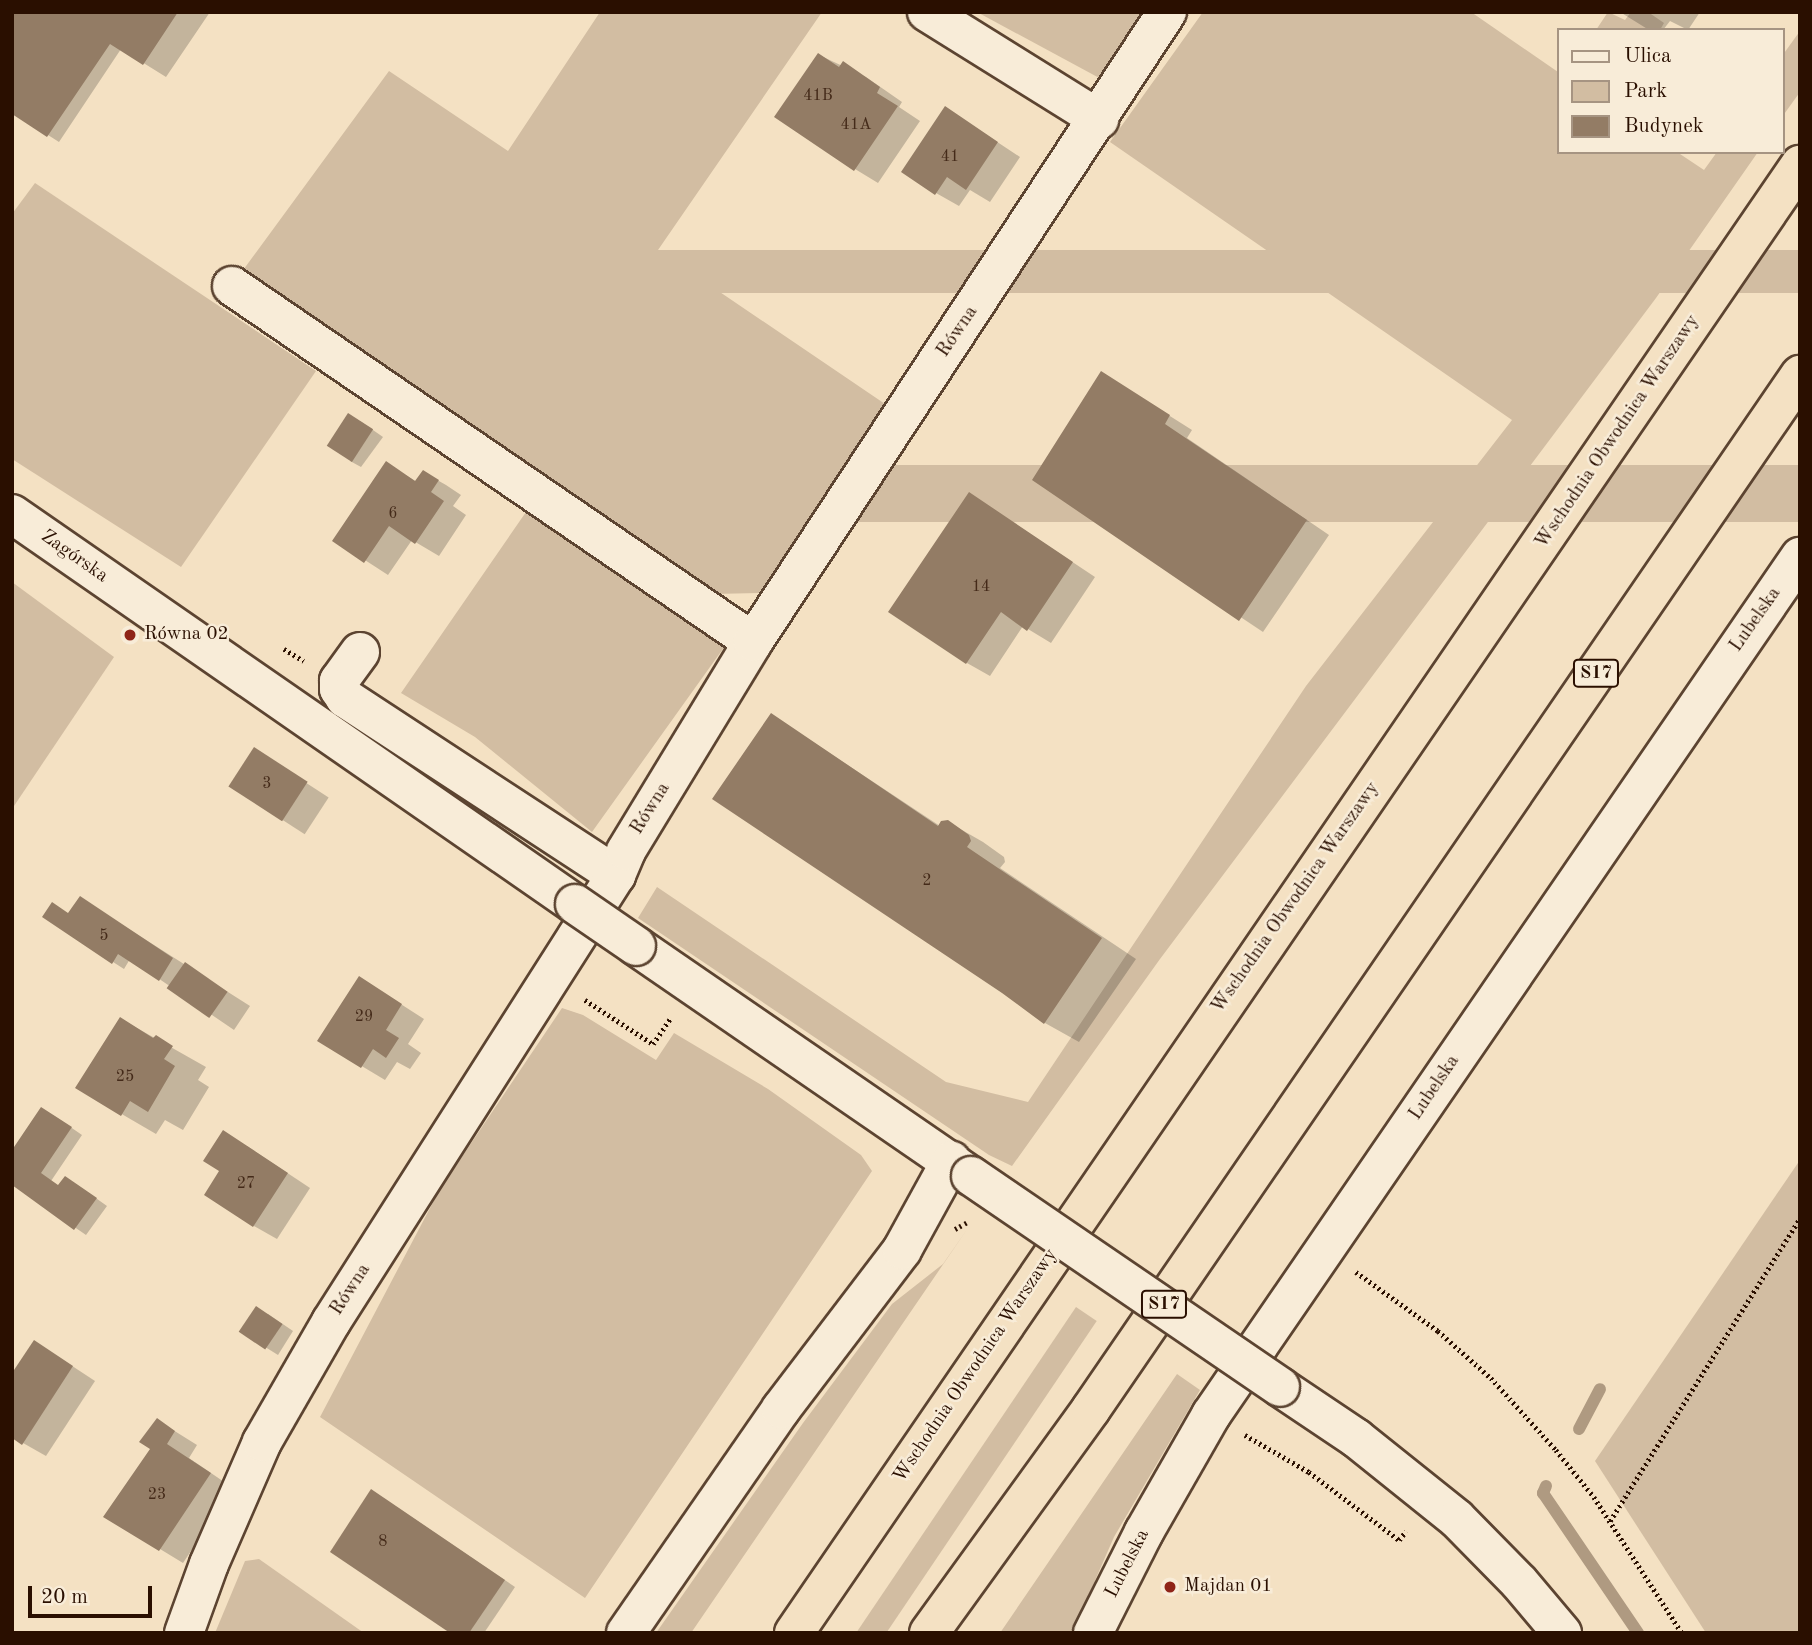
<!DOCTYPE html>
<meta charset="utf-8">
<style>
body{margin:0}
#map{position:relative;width:1812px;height:1645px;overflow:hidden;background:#f4e1c3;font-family:"Old Standard TT",serif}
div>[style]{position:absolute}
.green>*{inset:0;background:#d2bda2;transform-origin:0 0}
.shadow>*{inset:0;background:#0003;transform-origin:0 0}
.stream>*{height:12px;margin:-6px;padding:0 6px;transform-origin:6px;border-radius:6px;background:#af9a81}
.building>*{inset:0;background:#937c65;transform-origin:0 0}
.path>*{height:4.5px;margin-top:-2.25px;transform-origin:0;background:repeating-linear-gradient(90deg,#2a0f00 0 2px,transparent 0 5.5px)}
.roads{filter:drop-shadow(2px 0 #5c4431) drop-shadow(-2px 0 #5c4431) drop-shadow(0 2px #5c4431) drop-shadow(0 -2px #5c4431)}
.minor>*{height:38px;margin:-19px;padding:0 19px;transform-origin:19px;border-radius:19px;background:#f8ecd8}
.highway>*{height:38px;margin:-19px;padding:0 19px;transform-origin:19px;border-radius:19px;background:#f4e1c3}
.path-bridge>*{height:4.5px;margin-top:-2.25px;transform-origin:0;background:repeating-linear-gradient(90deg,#2a0f00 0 2px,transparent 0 5.5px)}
.bridges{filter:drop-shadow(2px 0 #5c4431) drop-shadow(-2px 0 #5c4431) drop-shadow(0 2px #5c4431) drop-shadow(0 -2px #5c4431)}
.minor-bridge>*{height:38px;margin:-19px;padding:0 19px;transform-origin:19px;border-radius:19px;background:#f8ecd8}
.dots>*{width:19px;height:19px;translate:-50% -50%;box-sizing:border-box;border:4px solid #f8ecd8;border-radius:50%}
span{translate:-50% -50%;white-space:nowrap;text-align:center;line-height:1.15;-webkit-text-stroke:5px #f8ecd8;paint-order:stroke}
.number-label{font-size:16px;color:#442a19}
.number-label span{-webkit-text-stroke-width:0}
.shield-label span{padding:2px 5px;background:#f8ecd8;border:2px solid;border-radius:5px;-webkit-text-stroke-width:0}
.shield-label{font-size:18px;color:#2a0f00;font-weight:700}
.street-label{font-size:19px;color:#2a0f00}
.poi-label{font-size:19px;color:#2a0f00}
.left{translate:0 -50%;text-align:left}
.frame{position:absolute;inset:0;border:14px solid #2a0f00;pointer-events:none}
.legend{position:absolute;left:1557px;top:28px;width:228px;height:126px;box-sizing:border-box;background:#f8ecd8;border:2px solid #a69482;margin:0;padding:9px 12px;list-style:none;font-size:21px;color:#2a0f00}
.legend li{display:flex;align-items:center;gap:14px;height:35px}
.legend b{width:35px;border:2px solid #a69482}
.scale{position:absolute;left:28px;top:1586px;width:124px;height:32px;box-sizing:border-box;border:4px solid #2a0f00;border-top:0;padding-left:9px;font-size:21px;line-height:24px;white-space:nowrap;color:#2a0f00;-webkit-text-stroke:5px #f8ecd8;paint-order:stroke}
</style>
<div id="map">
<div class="green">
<i style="clip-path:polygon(600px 12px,822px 12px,658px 250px,888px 406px,759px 593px,713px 594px,238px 277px,389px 71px,508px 151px)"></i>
<i style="clip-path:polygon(977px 12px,1148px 12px,1103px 80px)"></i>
<i style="clip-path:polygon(1203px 12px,1471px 12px,1558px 72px,1558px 152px,1677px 152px,1704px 170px,1717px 152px,1758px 152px,1656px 298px,1160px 959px,1012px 1166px,989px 1155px,638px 918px,657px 887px,946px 1082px,1028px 1102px,1306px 686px,1512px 420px,1110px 142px)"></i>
<i style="clip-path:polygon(1608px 12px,1625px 20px,1631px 12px,1648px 12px,1664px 23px,1660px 30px,1596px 30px)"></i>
<i style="clip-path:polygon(1800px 31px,1800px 92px,1782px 117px,1782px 56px)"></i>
<i style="clip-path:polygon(35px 183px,316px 371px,181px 567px,12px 459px,12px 214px)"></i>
<i style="left:1800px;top:250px;width:43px;height:1199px;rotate:90deg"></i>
<i style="left:1800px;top:465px;width:57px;height:1020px;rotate:90deg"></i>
<i style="clip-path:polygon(526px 512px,725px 646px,592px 832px,475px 737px,401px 693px)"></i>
<i style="clip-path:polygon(12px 582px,114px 657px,12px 809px)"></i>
<i style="clip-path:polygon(562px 1008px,583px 1015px,656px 1060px,674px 1033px,768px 1089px,861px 1155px,872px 1171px,585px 1598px,320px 1417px,439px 1191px)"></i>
<i style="clip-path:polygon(1800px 1160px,1800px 1633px,1706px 1633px,1595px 1461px)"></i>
<i style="clip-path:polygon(968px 1228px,691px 1633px,656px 1633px,803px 1423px,892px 1304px,943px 1264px)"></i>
<i style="left:1076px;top:1307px;width:25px;height:396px;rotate:34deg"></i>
<i style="clip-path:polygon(1177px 1374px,1200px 1390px,1114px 1537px,1072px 1633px,1000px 1633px)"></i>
<i style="clip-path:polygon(259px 1559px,364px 1633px,215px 1633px,245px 1561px)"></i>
</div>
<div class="shadow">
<i style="clip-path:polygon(12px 12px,210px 12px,166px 77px,121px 49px,59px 142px,48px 135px)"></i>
<i style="clip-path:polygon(1620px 12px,1700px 12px,1688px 30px,1670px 21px,1663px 30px,1649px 30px)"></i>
<i style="clip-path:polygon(819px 55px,866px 77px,902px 102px,899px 107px,920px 121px,878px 183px,855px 169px)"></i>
<i style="clip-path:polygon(946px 108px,1020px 157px,990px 202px,970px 190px,959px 206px,936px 193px)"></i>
<i style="clip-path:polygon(1124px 387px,1192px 430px,1187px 438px,1329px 535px,1263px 632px,1035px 480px)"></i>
<i style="clip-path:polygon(360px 421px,383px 437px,361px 467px,350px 461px)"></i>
<i style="clip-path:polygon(387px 464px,417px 482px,423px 472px,446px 485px,461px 495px,453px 506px,466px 515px,439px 556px,412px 540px,388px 575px,334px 540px)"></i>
<i style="clip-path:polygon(970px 494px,1095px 577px,1051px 643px,1023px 626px,990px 676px,967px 663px)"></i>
<i style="clip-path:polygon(772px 715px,940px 826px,948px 822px,983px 842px,1004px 857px,1005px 862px,1000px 868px,1136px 959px,1079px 1042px,1045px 1023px)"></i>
<i style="left:254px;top:749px;width:89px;height:44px;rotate:33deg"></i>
<i style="clip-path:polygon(91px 905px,250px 1006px,234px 1030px,130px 959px,124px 969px,113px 962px,69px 915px)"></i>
<i style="clip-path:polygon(382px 992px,424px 1019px,408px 1044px,421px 1053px,410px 1069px,397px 1062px,385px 1080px,320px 1041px)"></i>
<i style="clip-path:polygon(121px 1019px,206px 1067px,198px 1080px,209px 1087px,183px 1130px,165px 1120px,156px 1134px,77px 1088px)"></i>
<i style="clip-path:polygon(53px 1115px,82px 1135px,51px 1181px,59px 1187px,76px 1184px,107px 1206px,86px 1235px,12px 1184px)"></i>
<i style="clip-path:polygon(247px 1146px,310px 1188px,277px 1239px,254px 1226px)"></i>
<i style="clip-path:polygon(268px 1314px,293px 1331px,278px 1355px,241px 1332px)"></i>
<i style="clip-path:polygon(57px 1356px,95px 1381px,46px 1456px,23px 1443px)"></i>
<i style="clip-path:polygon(157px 1420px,197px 1445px,189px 1458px,233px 1488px,183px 1563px,160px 1549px,153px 1448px)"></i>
<i style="clip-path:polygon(382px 1497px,515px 1587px,484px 1633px,452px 1633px)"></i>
</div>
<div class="stream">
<i style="left:1579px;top:1429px;width:45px;rotate:-62.3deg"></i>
<i style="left:1546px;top:1486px;width:8px;rotate:113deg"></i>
<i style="left:1543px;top:1493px;width:169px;rotate:55.8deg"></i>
</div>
<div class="building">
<i style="clip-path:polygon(12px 12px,178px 12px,143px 65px,110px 44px,47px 137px,12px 114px)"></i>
<i style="clip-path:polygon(818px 53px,839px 67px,843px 61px,880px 87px,877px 93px,898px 106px,854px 171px,774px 117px)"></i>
<i style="clip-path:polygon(945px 106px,998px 142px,966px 190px,947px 177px,935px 195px,901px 172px)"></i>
<i style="clip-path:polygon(1101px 371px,1170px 415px,1165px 424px,1307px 520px,1239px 621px,1032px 480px)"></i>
<i style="left:348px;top:413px;width:30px;height:39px;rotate:33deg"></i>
<i style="clip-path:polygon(386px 461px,415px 481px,423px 470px,439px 480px,431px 492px,444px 501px,415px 544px,389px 526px,364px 563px,332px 541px)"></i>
<i style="clip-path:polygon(969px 492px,1073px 562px,1027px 631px,1001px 612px,966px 664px,888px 612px)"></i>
<i style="clip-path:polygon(771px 713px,938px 826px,941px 821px,948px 820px,969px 835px,971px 841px,967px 847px,1102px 938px,1044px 1024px,1002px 993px,712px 799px)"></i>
<i style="left:254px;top:747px;width:64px;height:47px;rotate:33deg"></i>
<i style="clip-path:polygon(80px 896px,173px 958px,159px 981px,118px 954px,112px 964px,42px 917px,52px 902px,68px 913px)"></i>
<i style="left:185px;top:962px;width:52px;height:32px;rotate:35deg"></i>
<i style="clip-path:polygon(359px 976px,402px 1004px,386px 1030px,399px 1038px,386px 1058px,373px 1049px,361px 1068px,317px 1041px)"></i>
<i style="clip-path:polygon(120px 1017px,153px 1038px,156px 1035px,173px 1046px,164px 1059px,175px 1066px,148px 1112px,130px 1101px,121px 1116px,75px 1088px)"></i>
<i style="clip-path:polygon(41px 1107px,72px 1127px,41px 1173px,58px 1185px,65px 1176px,97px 1198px,74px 1230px,12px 1185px,12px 1150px)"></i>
<i style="clip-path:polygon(223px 1130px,288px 1173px,253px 1227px,204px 1195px,219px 1171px,203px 1161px)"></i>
<i style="left:256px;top:1306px;width:32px;height:31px;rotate:34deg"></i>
<i style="clip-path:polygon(34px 1340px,73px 1366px,22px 1445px,12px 1438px,12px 1373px)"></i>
<i style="clip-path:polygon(157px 1418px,175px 1431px,167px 1444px,211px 1473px,159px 1551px,103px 1517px,150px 1449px,139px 1442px)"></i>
<i style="clip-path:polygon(371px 1489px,505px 1580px,469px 1633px,450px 1633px,330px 1552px)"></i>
</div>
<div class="path">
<i style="left:284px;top:649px;width:23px;rotate:31deg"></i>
<i style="left:585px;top:1000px;width:81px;rotate:32.9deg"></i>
<i style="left:653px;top:1044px;width:32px;rotate:-56deg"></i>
<i style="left:1356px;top:1272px;width:101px;rotate:35.7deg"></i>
<i style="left:1438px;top:1331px;width:71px;rotate:41.6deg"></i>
<i style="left:1491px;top:1378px;width:97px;rotate:47.9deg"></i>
<i style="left:1556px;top:1450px;width:60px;rotate:51deg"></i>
<i style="left:1594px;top:1497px;width:162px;rotate:57.1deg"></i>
<i style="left:1245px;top:1435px;width:74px;rotate:30deg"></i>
<i style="left:1309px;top:1472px;width:113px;rotate:37.1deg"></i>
<i style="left:1399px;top:1540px;width:11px;rotate:-52deg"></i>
<i style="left:1610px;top:1521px;width:358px;rotate:-57.9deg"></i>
</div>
<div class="roads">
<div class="minor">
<i style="left:927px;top:12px;width:203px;rotate:31.9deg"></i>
<i style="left:232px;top:286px;width:631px;rotate:34.34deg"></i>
<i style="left:12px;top:514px;width:685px;rotate:34.71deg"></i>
<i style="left:360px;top:652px;width:36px;rotate:126deg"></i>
<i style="left:339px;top:681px;width:8px;rotate:90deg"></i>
<i style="left:339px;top:689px;width:11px;rotate:56deg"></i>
<i style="left:345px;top:698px;width:324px;rotate:33.2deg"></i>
<i style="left:636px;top:946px;width:406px;rotate:34.5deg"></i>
<i style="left:1280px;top:1387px;width:92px;rotate:33.9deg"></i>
<i style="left:1356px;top:1438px;width:129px;rotate:38.7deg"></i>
<i style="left:1457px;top:1519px;width:88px;rotate:45.5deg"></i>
<i style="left:1519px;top:1582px;width:67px;rotate:49.9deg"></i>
<i style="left:184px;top:1633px;width:73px;rotate:-70.1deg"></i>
<i style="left:209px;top:1564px;width:133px;rotate:-66.5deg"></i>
<i style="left:262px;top:1442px;width:138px;rotate:-60.1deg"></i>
<i style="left:331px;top:1322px;width:530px;rotate:-57.48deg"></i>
<i style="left:616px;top:875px;width:26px;rotate:-67deg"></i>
<i style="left:626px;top:851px;width:245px;rotate:-58.7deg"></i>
<i style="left:753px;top:642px;width:754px;rotate:-56.69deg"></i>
<i style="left:626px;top:1633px;width:272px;rotate:-55.3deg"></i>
<i style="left:781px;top:1409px;width:200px;rotate:-52.7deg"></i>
<i style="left:902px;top:1250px;width:102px;rotate:-61.2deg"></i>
<i style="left:1093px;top:1633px;width:113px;rotate:-63.2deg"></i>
<i style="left:1144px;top:1532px;width:135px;rotate:-60.2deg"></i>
<i style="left:1211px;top:1415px;width:1041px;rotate:-55.53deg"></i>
</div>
<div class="highway">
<i style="left:794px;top:1633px;width:1780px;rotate:-55.58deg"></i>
<i style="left:929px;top:1633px;width:276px;rotate:-54.1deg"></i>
<i style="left:1091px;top:1409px;width:1254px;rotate:-55.56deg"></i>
</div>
</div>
<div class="path-bridge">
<i style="left:955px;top:1229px;width:13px;rotate:-29deg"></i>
</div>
<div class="bridges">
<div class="minor-bridge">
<i style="left:575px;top:904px;width:74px;rotate:34.5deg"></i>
<i style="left:971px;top:1176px;width:374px;rotate:34.3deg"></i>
</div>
</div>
<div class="dots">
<i style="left:130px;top:635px;background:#8f2418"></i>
<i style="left:1170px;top:1587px;background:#8f2418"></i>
</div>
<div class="number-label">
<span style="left:818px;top:96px">41B</span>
<span style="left:856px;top:125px">41A</span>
<span style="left:950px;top:157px">41</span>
<span style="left:393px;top:514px">6</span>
<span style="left:981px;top:587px">14</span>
<span style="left:267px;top:784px">3</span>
<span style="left:927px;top:881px">2</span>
<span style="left:104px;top:936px">5</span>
<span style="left:364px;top:1017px">29</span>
<span style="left:125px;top:1077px">25</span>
<span style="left:246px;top:1184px">27</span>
<span style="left:157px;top:1495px">23</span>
<span style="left:383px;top:1542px">8</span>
</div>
<div class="shield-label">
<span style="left:1596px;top:673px">S17</span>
<span style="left:1164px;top:1304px">S17</span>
</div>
<div class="street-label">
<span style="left:958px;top:332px;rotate:-56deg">Równa</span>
<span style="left:1618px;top:432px;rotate:-56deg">Wschodnia Obwodnica Warszawy</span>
<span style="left:74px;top:557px;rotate:35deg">Zagórska</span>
<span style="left:1756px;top:620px;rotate:-55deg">Lubelska</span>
<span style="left:651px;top:809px;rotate:-58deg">Równa</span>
<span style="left:1296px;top:898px;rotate:-55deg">Wschodnia Obwodnica Warszawy</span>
<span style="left:1435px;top:1088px;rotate:-56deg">Lubelska</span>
<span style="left:351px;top:1290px;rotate:-57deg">Równa</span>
<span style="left:976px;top:1366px;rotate:-56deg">Wschodnia Obwodnica Warszawy</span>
<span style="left:1128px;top:1564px;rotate:-63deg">Lubelska</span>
</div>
<div class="poi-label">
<span class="left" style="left:144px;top:635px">Równa 02</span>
<span class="left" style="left:1184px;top:1587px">Majdan 01</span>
</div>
<div class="frame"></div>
<ul class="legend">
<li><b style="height:9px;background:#f8ecd8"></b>Ulica</li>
<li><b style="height:19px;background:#d2bda2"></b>Park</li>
<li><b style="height:19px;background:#937c65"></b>Budynek</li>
</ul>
<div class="scale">20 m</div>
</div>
